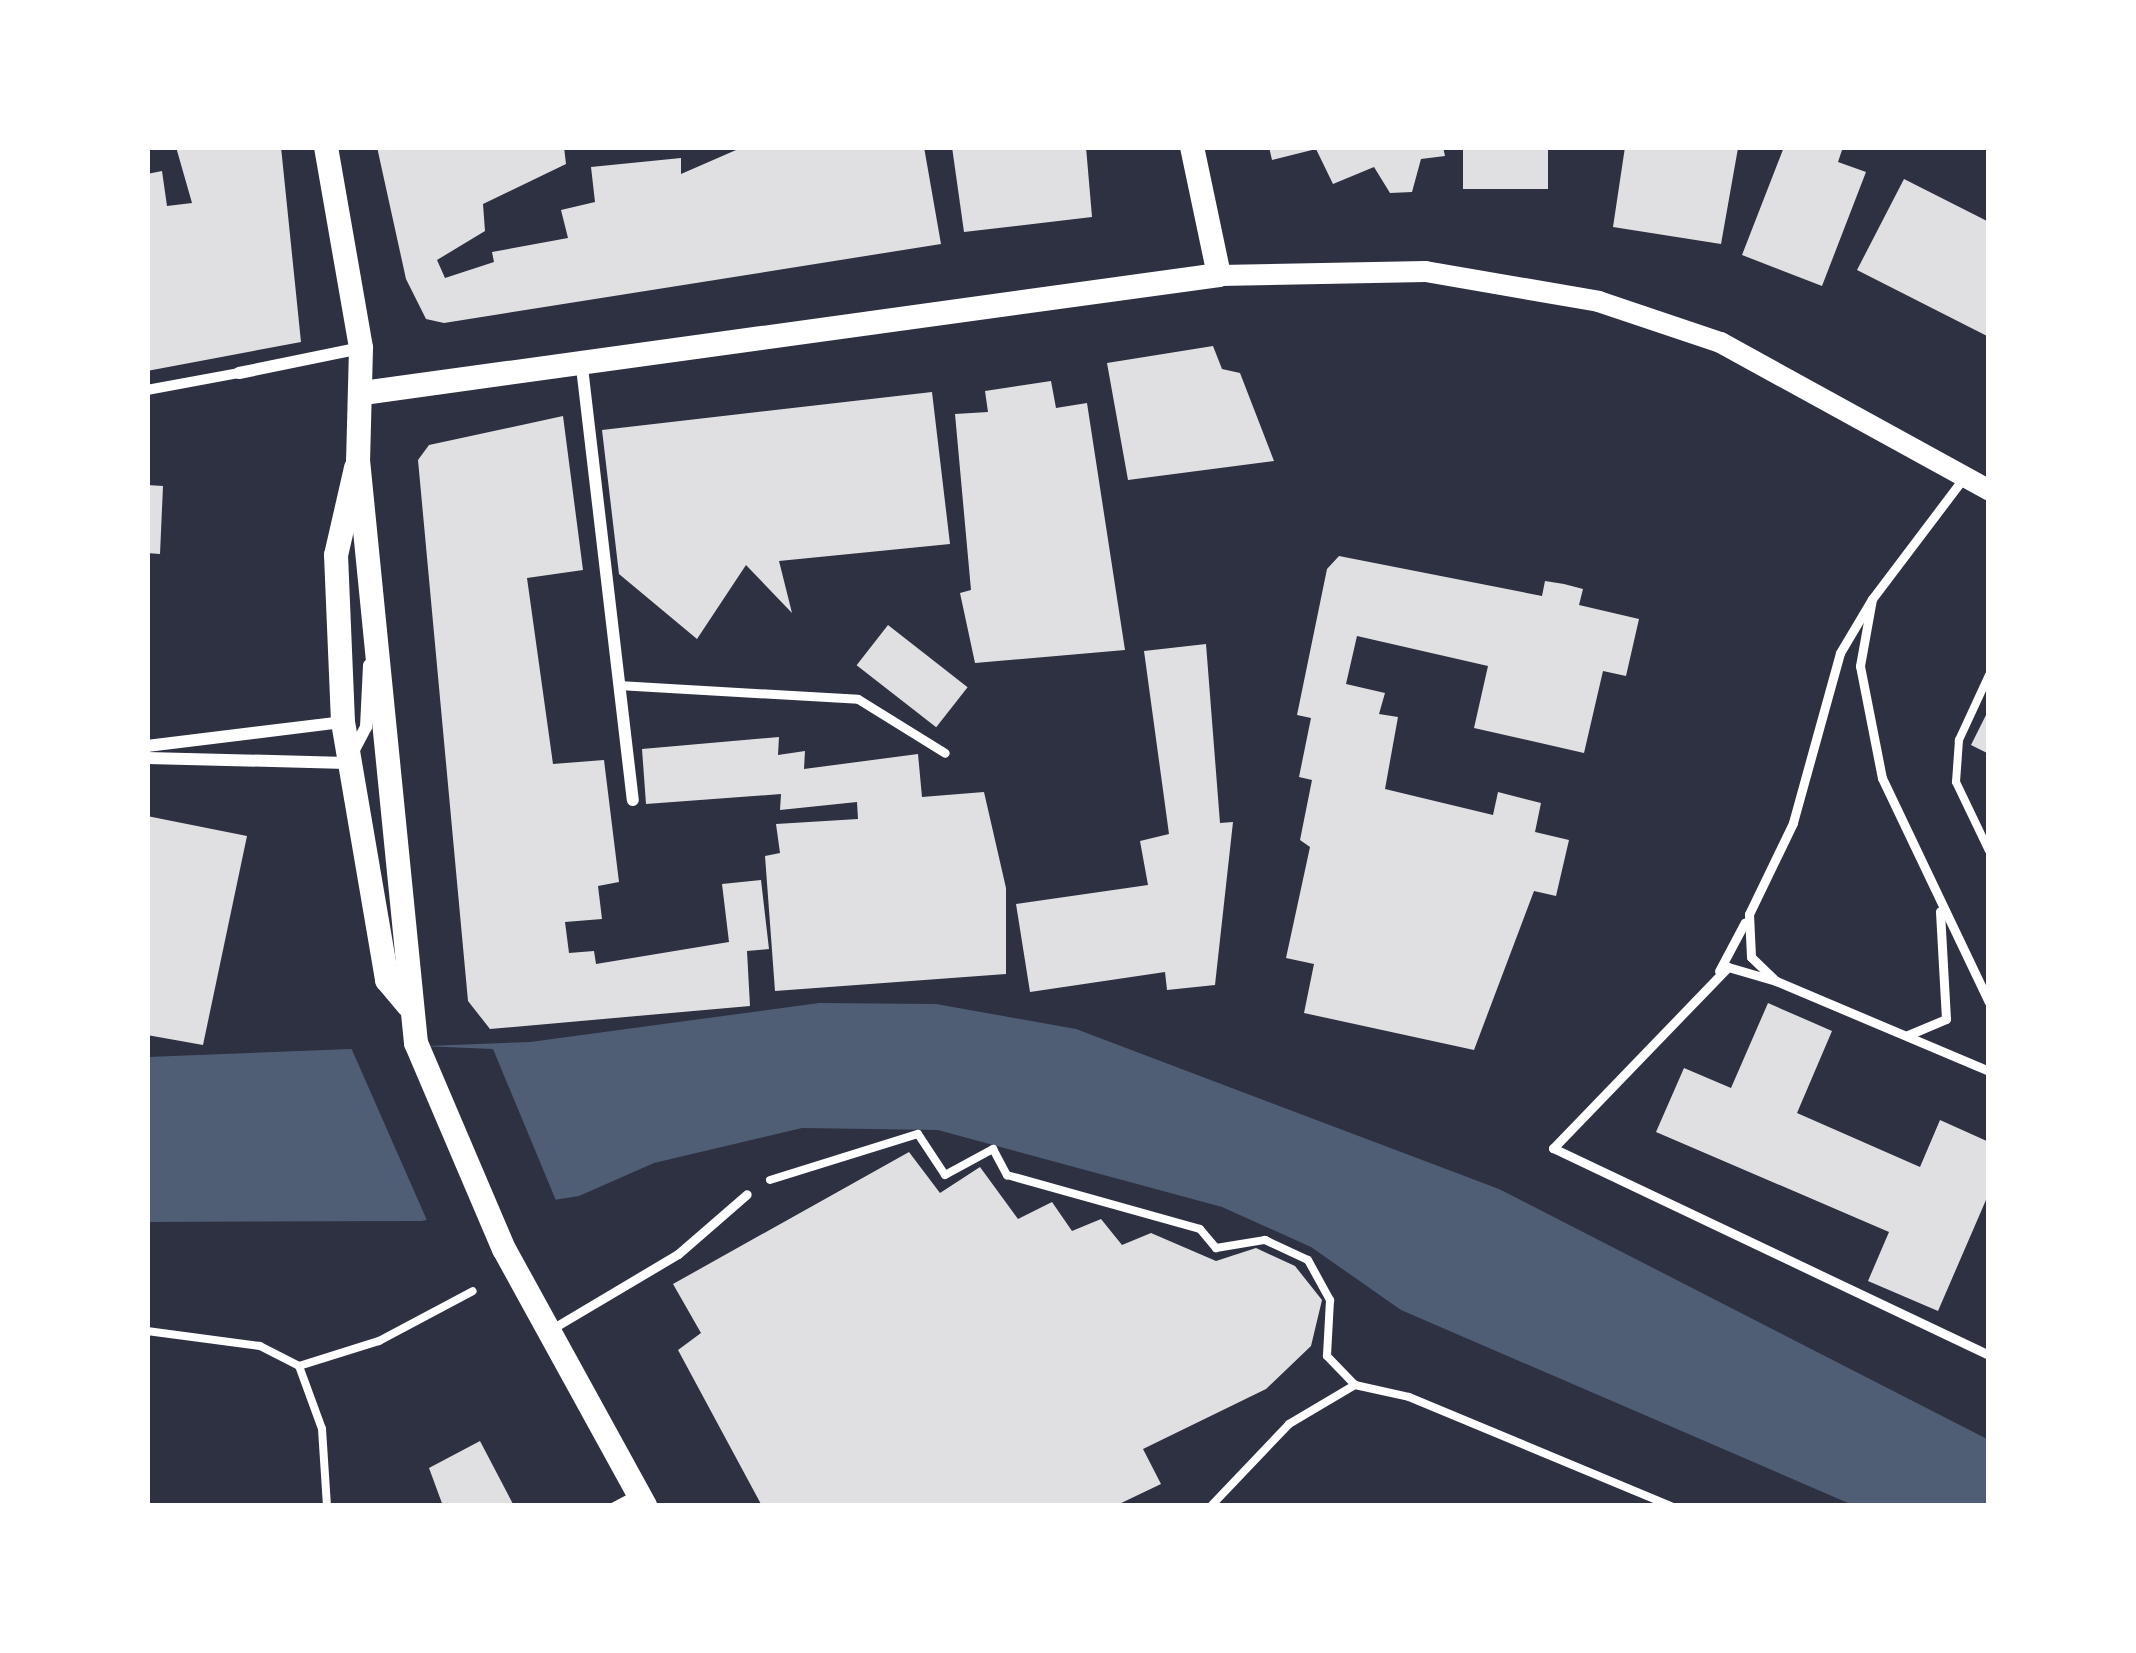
<!DOCTYPE html>
<style>
body{margin:0}
#map{position:relative;width:2136px;height:1653px;overflow:hidden;background:#2d3142;font-family:"Public Sans",sans-serif}
div>[style]{position:absolute}
.water>*{inset:0;background:#4f5d75}
.pier>*{inset:0;background:#2d3142}
.building>*{inset:0;background:#e0e0e3;transform-origin:0 0}
.path>*{height:8px;margin:-4px;padding:0 4px;transform-origin:4px;border-radius:4px;background:#fff}
.service>*{height:9px;margin:-4.5px;padding:0 4.5px;transform-origin:4.5px;border-radius:4.5px;background:#fff}
.pedestrian>*{height:10px;margin:-5px;padding:0 5px;transform-origin:5px;border-radius:5px;background:#fff}
.minor>*{height:12px;margin:-6px;padding:0 6px;transform-origin:6px;border-radius:6px;background:#fff}
.tertiary>*{height:21px;margin:-10.5px;padding:0 10.5px;transform-origin:10.5px;border-radius:10.5px;background:#fff}
.secondary>*{height:24px;margin:-12px;padding:0 12px;transform-origin:12px;border-radius:12px;background:#fff}
span{translate:-50% -50%;white-space:nowrap;text-align:center;line-height:1.15;-webkit-text-stroke:9px #fff;paint-order:stroke}
.frame{position:absolute;inset:0;border:150px solid #fff;pointer-events:none}
</style>
<div id="map">
<div class="water">
<i style="clip-path:polygon(819px 1003px,936px 1004px,1076px 1029px,1499px 1189px,1989px 1440px,1989px 1506px,1855px 1506px,1401px 1310px,1311px 1247px,1222px 1207px,938px 1130px,802px 1128px,654px 1163px,579px 1196px,421px 1221px,147px 1222px,147px 1057px,530px 1042px)"></i>
</div>
<div class="pier">
<i style="clip-path:polygon(349px 1043px,493px 1049px,557px 1203px,429px 1225px)"></i>
</div>
<div class="building">
<i style="clip-path:polygon(176px 147px,281px 147px,301px 342px,147px 371px,147px 174px,162px 171px,167px 206px,192px 203px)"></i>
<i style="clip-path:polygon(377px 147px,564px 147px,566px 164px,483px 204px,485px 231px,437px 260px,445px 278px,494px 262px,492px 252px,568px 238px,561px 210px,595px 202px,591px 167px,681px 158px,681px 174px,743px 147px,924px 147px,941px 244px,444px 323px,426px 319px,406px 279px)"></i>
<i style="clip-path:polygon(952px 147px,1086px 147px,1092px 217px,964px 232px)"></i>
<i style="clip-path:polygon(1269px 147px,1443px 147px,1445px 156px,1421px 159px,1412px 192px,1390px 193px,1374px 167px,1333px 184px,1316px 149px,1272px 160px)"></i>
<i style="left:1463px;top:147px;width:85px;height:42px"></i>
<i style="clip-path:polygon(1625px 147px,1738px 148px,1721px 244px,1613px 227px)"></i>
<i style="clip-path:polygon(1784px 147px,1843px 147px,1838px 162px,1866px 172px,1822px 286px,1742px 255px)"></i>
<i style="clip-path:polygon(1904px 179px,1989px 222px,1989px 337px,1857px 270px)"></i>
<i style="clip-path:polygon(1213px 346px,1222px 369px,1240px 373px,1274px 461px,1128px 480px,1107px 363px)"></i>
<i style="clip-path:polygon(1051px 381px,1056px 408px,1087px 403px,1125px 650px,975px 663px,960px 593px,971px 590px,955px 414px,988px 412px,985px 391px)"></i>
<i style="clip-path:polygon(932px 392px,950px 544px,779px 561px,792px 613px,746px 565px,697px 639px,619px 574px,602px 430px)"></i>
<i style="clip-path:polygon(563px 416px,583px 570px,527px 578px,553px 764px,604px 760px,619px 882px,598px 886px,602px 919px,565px 922px,569px 953px,594px 951px,596px 964px,729px 942px,722px 884px,761px 880px,769px 949px,747px 951px,750px 1006px,490px 1029px,468px 1001px,418px 460px,429px 445px)"></i>
<i style="clip-path:polygon(147px 485px,163px 486px,160px 554px,147px 553px)"></i>
<i style="clip-path:polygon(1339px 556px,1542px 596px,1545px 581px,1564px 584px,1583px 589px,1579px 605px,1639px 619px,1626px 676px,1603px 671px,1584px 753px,1474px 728px,1488px 666px,1357px 636px,1346px 684px,1385px 693px,1379px 714px,1398px 717px,1385px 789px,1493px 815px,1498px 792px,1541px 803px,1535px 832px,1569px 840px,1556px 896px,1534px 891px,1474px 1050px,1304px 1013px,1314px 964px,1286px 958px,1310px 847px,1300px 840px,1312px 780px,1299px 777px,1311px 718px,1297px 715px,1327px 569px)"></i>
<i style="left:888px;top:625px;width:101px;height:51px;rotate:38deg"></i>
<i style="clip-path:polygon(1206px 644px,1220px 823px,1233px 822px,1215px 985px,1167px 990px,1165px 972px,1030px 992px,1016px 904px,1148px 885px,1140px 841px,1169px 834px,1144px 651px)"></i>
<i style="clip-path:polygon(1989px 709px,1989px 754px,1971px 745px)"></i>
<i style="clip-path:polygon(779px 737px,778px 755px,805px 751px,804px 769px,918px 754px,922px 797px,984px 792px,1006px 888px,1006px 974px,775px 991px,765px 856px,780px 853px,776px 824px,858px 819px,857px 802px,780px 810px,781px 794px,646px 804px,642px 749px)"></i>
<i style="clip-path:polygon(147px 816px,247px 836px,203px 1045px,147px 1035px)"></i>
<i style="clip-path:polygon(1768px 1003px,1832px 1031px,1797px 1113px,1920px 1167px,1940px 1120px,1989px 1142px,1989px 1193px,1938px 1311px,1868px 1281px,1889px 1232px,1656px 1132px,1684px 1068px,1731px 1088px)"></i>
<i style="clip-path:polygon(909px 1152px,940px 1193px,980px 1167px,1018px 1219px,1052px 1202px,1072px 1231px,1101px 1219px,1122px 1245px,1151px 1233px,1216px 1261px,1256px 1248px,1295px 1266px,1322px 1300px,1311px 1346px,1266px 1389px,1143px 1449px,1161px 1484px,1115px 1506px,762px 1506px,678px 1350px,701px 1333px,673px 1284px)"></i>
<i style="clip-path:polygon(480px 1441px,514px 1506px,443px 1506px,429px 1468px)"></i>
</div>
<div class="path">
<i style="left:1989px;top:675px;width:72px;rotate:114.8deg"></i>
<i style="left:1959px;top:740px;width:42px;rotate:94.1deg"></i>
<i style="left:1956px;top:782px;width:76px;rotate:64.4deg"></i>
<i style="left:770px;top:1180px;width:155px;rotate:-17.3deg"></i>
<i style="left:918px;top:1134px;width:49px;rotate:56.6deg"></i>
<i style="left:945px;top:1175px;width:55px;rotate:-28.4deg"></i>
<i style="left:993px;top:1149px;width:30px;rotate:62deg"></i>
<i style="left:1007px;top:1175px;width:200px;rotate:15.6deg"></i>
<i style="left:1200px;top:1229px;width:25px;rotate:50deg"></i>
<i style="left:1216px;top:1248px;width:50px;rotate:-9.3deg"></i>
<i style="left:1265px;top:1240px;width:47px;rotate:24.9deg"></i>
<i style="left:1308px;top:1260px;width:46px;rotate:61.2deg"></i>
<i style="left:1330px;top:1300px;width:56px;rotate:93.1deg"></i>
<i style="left:1327px;top:1356px;width:40px;rotate:46deg"></i>
<i style="left:147px;top:1331px;width:114px;rotate:7.6deg"></i>
<i style="left:260px;top:1346px;width:44px;rotate:27.1deg"></i>
<i style="left:299px;top:1366px;width:67px;rotate:69.9deg"></i>
<i style="left:322px;top:1429px;width:77px;rotate:86.3deg"></i>
<i style="left:299px;top:1366px;width:84px;rotate:-17.4deg"></i>
<i style="left:379px;top:1341px;width:106px;rotate:-28deg"></i>
<i style="left:1211px;top:1506px;width:113px;rotate:-46.4deg"></i>
<i style="left:1289px;top:1424px;width:77px;rotate:-30.6deg"></i>
<i style="left:1355px;top:1385px;width:55px;rotate:12.5deg"></i>
<i style="left:1409px;top:1397px;width:284px;rotate:22.6deg"></i>
</div>
<div class="service">
<i style="left:1962px;top:480px;width:149px;rotate:127.1deg"></i>
<i style="left:1872px;top:599px;width:68px;rotate:100.2deg"></i>
<i style="left:1860px;top:666px;width:114px;rotate:78.9deg"></i>
<i style="left:1882px;top:778px;width:248px;rotate:64.5deg"></i>
<i style="left:1872px;top:599px;width:63px;rotate:120.7deg"></i>
<i style="left:1840px;top:653px;width:176px;rotate:105.5deg"></i>
<i style="left:1793px;top:823px;width:101px;rotate:115.8deg"></i>
<i style="left:1749px;top:914px;width:43px;rotate:87.3deg"></i>
<i style="left:1751px;top:957px;width:35px;rotate:44deg"></i>
<i style="left:1776px;top:981px;width:231px;rotate:22.9deg"></i>
<i style="left:618px;top:685px;width:240px;rotate:3.3deg"></i>
<i style="left:858px;top:699px;width:102px;rotate:31.8deg"></i>
<i style="left:1719px;top:971px;width:55px;rotate:-62deg"></i>
<i style="left:1776px;top:981px;width:50px;rotate:-163.7deg"></i>
<i style="left:1728px;top:967px;width:252px;rotate:134deg"></i>
<i style="left:1553px;top:1148px;width:483px;rotate:25.4deg"></i>
<i style="left:1908px;top:1035px;width:41px;rotate:-22.8deg"></i>
<i style="left:1946px;top:1019px;width:108px;rotate:-93.2deg"></i>
<i style="left:550px;top:1330px;width:149px;rotate:-30.7deg"></i>
<i style="left:678px;top:1254px;width:91px;rotate:-41deg"></i>
<i style="left:614px;top:1506px;width:21px;rotate:-28deg"></i>
</div>
<div class="pedestrian">
<i style="left:147px;top:390px;width:94px;rotate:-10.5deg"></i>
</div>
<div class="minor">
<i style="left:581px;top:359px;width:444px;rotate:83.3deg"></i>
<i style="left:239px;top:373px;width:125px;rotate:-11.6deg"></i>
<i style="left:147px;top:746px;width:196px;rotate:-7deg"></i>
<i style="left:147px;top:758px;width:200px;rotate:1.4deg"></i>
<i style="left:347px;top:763px;width:41px;rotate:-62.2deg"></i>
<i style="left:366px;top:727px;width:62px;rotate:-87.2deg"></i>
</div>
<div class="tertiary">
<i style="left:1219px;top:275px;width:206px;rotate:-1.1deg"></i>
<i style="left:1425px;top:271px;width:176px;rotate:9.8deg"></i>
<i style="left:1598px;top:301px;width:129px;rotate:18.6deg"></i>
<i style="left:1720px;top:342px;width:307px;rotate:28.8deg"></i>
</div>
<div class="secondary">
<i style="left:326px;top:147px;width:204px;rotate:80.1deg"></i>
<i style="left:361px;top:348px;width:112px;rotate:91.5deg"></i>
<i style="left:358px;top:460px;width:586px;rotate:84.32deg"></i>
<i style="left:416px;top:1043px;width:224px;rotate:66.9deg"></i>
<i style="left:504px;top:1249px;width:293px;rotate:61.2deg"></i>
<i style="left:363px;top:393px;width:864px;rotate:-7.85deg"></i>
<i style="left:1219px;top:275px;width:131px;rotate:-101.9deg"></i>
<i style="left:356px;top:468px;width:89px;rotate:102.9deg"></i>
<i style="left:336px;top:555px;width:167px;rotate:87.6deg"></i>
<i style="left:343px;top:722px;width:262px;rotate:80.3deg"></i>
<i style="left:387px;top:980px;width:33px;rotate:50deg"></i>
</div>
<div class="frame"></div>
</div>
